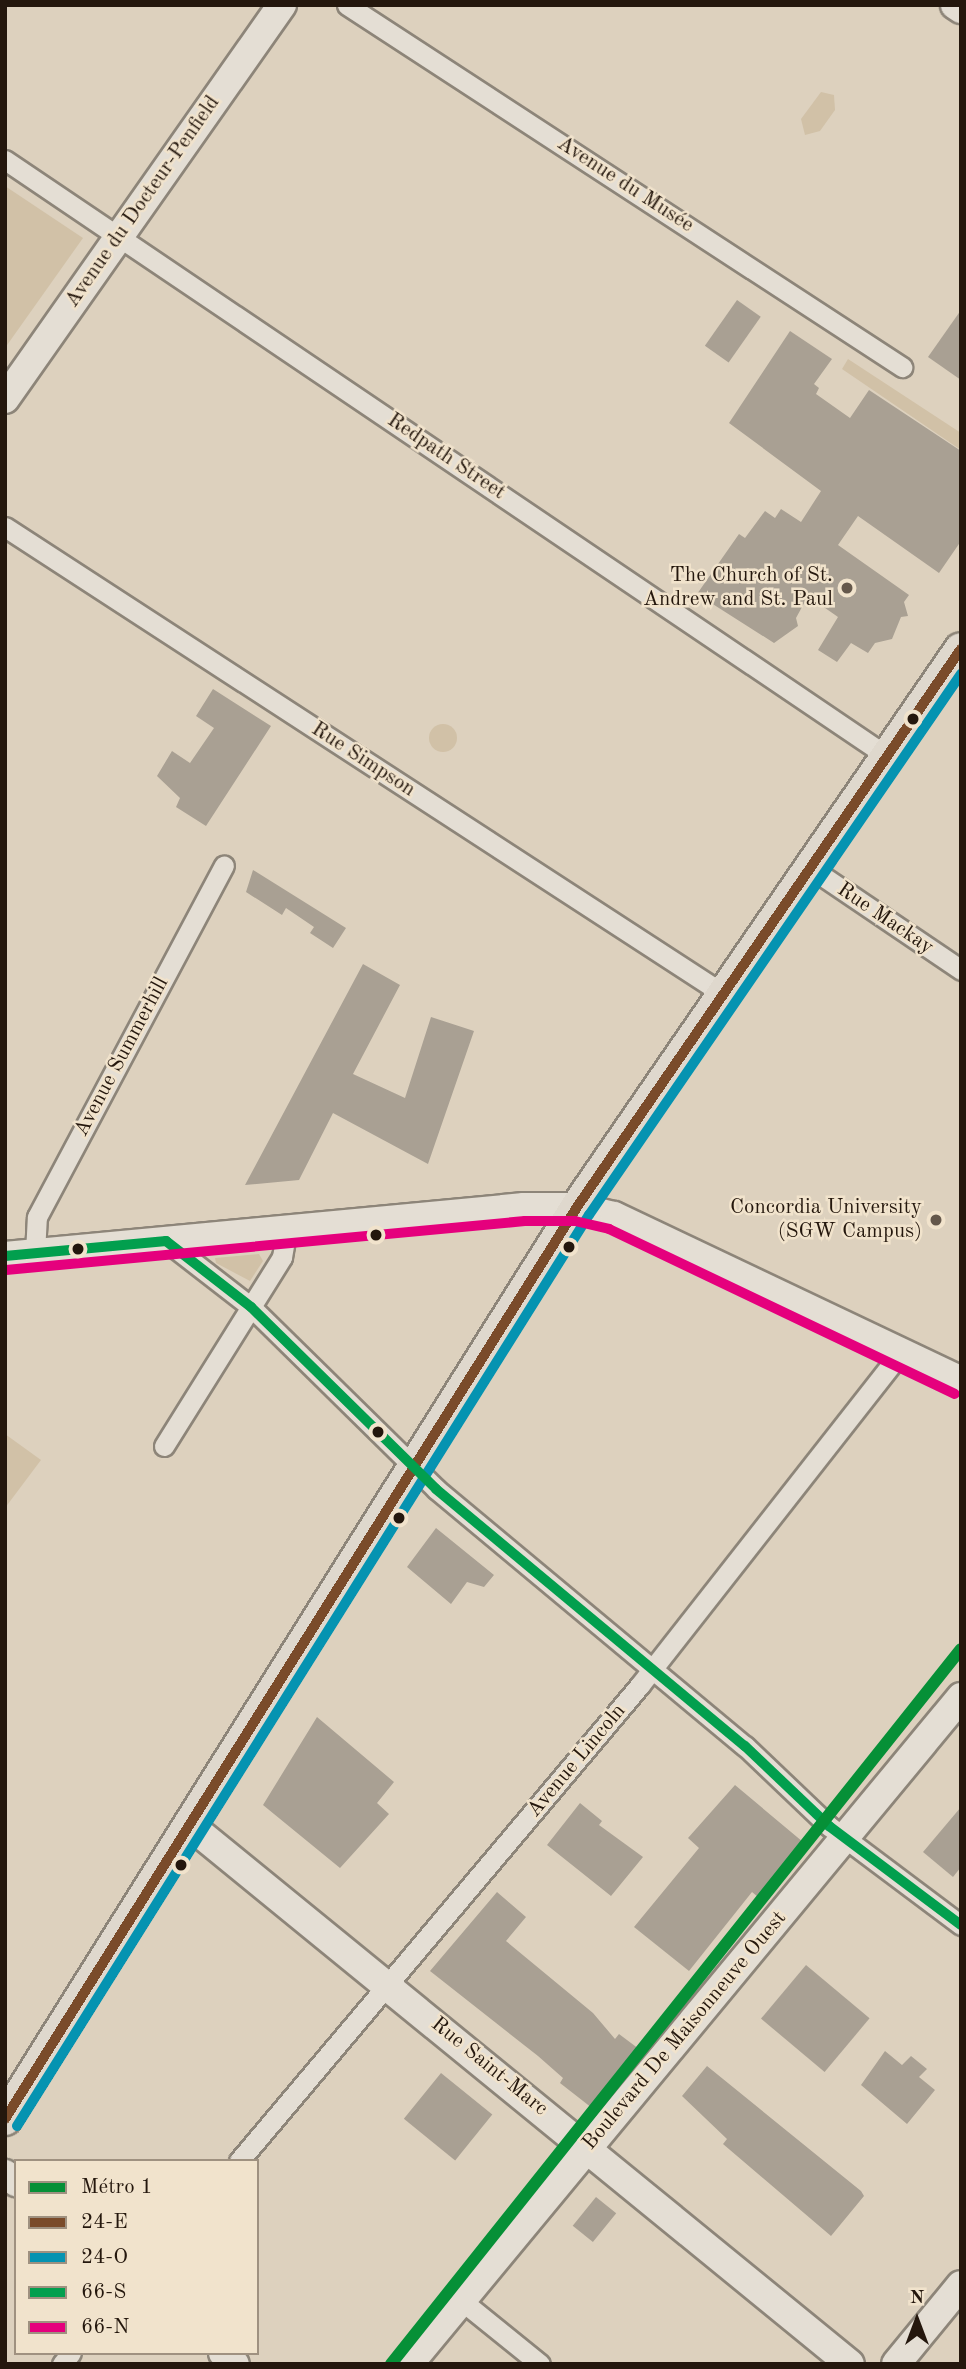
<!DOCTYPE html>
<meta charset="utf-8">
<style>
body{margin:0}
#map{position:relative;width:966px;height:2369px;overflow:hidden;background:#ddd1be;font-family:"Old Standard TT",serif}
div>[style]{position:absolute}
.green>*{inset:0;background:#d1c1a7}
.round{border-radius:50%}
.building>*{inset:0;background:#a9a093;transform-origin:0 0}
.roads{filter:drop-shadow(2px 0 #8d8579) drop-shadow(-2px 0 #8d8579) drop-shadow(0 2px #8d8579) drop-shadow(0 -2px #8d8579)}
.street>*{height:19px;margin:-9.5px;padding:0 9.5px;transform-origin:9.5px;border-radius:9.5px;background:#e4ded4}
.secondary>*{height:28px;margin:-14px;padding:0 14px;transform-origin:14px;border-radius:14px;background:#e4ded4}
.primary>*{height:32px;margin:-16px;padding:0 16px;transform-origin:16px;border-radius:16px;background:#dfd8cd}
.bus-1>*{height:10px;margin:-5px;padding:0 5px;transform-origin:5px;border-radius:5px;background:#7a4b2a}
.bus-2>*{height:10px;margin:-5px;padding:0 5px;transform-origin:5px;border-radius:5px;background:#0593b1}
.bus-3>*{height:10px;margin:-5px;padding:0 5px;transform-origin:5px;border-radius:5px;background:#029f4e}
.bus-4>*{height:10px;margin:-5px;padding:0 5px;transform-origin:5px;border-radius:5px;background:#e5007d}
.metro-1>*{height:12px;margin:-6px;padding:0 6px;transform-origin:6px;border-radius:6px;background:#069037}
.dots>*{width:19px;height:19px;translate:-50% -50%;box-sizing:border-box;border:4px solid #f1e3cc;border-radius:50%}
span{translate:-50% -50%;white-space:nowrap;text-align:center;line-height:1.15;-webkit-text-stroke:5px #f1e3cc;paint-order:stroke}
.street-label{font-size:21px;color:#24170d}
.poi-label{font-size:21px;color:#24170d}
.right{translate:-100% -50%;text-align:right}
.frame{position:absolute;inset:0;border:7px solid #24170d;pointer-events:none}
.legend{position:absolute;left:14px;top:2159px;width:245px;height:196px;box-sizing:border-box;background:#f1e3cc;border:2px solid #9f9180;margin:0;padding:9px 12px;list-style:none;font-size:21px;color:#24170d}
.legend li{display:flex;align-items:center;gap:14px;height:35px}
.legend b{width:35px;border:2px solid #9f9180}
.north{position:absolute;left:882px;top:2285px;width:70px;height:70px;-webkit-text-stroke:5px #f1e3cc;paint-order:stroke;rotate:0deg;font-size:19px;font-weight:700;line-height:28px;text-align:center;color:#24170d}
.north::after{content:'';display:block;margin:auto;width:24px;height:32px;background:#24170d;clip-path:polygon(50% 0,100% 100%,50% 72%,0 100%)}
</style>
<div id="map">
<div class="green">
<i style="clip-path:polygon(821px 92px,834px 95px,835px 110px,820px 131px,805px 135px,801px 119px)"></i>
<i style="clip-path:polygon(5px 186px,83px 238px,5px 348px)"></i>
<i style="clip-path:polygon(848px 359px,961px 433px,961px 450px,842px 369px)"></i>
<i class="round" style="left:429px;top:724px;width:28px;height:28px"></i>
<i style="clip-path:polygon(259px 1254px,263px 1261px,250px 1281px,216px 1263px,215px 1258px)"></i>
<i style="clip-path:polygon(5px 1434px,41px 1460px,5px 1508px)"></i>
</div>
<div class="building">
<i style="left:737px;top:300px;width:29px;height:56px;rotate:35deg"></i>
<i style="clip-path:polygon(961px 310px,961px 380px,928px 357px)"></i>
<i style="clip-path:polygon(790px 331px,832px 359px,814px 384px,819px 388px,816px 394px,850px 418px,869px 390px,961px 451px,961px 541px,939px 573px,858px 516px,838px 545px,909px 595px,904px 602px,908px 616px,901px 617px,892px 639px,875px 643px,868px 653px,851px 643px,837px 662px,818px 650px,838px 617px,808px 596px,796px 618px,798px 626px,774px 643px,697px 594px,739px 534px,745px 538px,765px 511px,775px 518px,781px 509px,801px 522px,821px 491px,729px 423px)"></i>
<i style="clip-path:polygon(213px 689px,271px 726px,206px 826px,176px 807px,180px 798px,157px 776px,172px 751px,190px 763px,214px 728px,196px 716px)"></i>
<i style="clip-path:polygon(253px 870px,346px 928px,333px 948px,310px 933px,314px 927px,286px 908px,282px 915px,246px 892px)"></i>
<i style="clip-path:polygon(363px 964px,400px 985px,353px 1074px,405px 1098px,431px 1017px,474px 1031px,428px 1164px,333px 1113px,299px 1180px,245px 1185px)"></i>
<i style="clip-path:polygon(436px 1528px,494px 1575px,484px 1587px,467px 1582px,451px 1604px,407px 1567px)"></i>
<i style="clip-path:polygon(317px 1717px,394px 1782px,377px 1803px,389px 1814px,340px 1868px,263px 1805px)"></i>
<i style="clip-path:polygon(735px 1785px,803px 1842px,758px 1897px,752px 1892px,689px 1971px,634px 1927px,699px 1848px,688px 1838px)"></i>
<i style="clip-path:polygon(580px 1803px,602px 1821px,599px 1825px,643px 1857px,611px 1896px,547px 1845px)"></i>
<i style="clip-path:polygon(961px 1807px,961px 1867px,953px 1877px,923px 1852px)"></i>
<i style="clip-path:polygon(497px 1892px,526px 1917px,506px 1941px,593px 2013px,615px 2039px,619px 2034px,639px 2049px,592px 2108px,560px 2083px,563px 2078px,538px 2056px,430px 1971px)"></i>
<i style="left:806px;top:1965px;width:83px;height:70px;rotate:40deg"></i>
<i style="clip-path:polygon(885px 2051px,902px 2065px,911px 2056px,927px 2069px,919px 2077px,935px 2090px,907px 2124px,861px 2085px)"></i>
<i style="clip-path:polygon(707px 2066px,861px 2191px,864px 2196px,831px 2236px,723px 2144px,727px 2139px,682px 2096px)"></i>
<i style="left:441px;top:2073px;width:66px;height:59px;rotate:39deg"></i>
<i style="left:596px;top:2197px;width:26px;height:37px;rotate:39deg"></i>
</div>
<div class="roads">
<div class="street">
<i style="left:347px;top:5px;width:663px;rotate:33.11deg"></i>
<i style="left:5px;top:160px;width:1064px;rotate:34.05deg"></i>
<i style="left:5px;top:527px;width:855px;rotate:33.02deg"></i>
<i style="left:809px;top:867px;width:184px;rotate:34.1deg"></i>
<i style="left:166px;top:1241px;width:108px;rotate:37.8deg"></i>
<i style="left:251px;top:1307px;width:260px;rotate:44.5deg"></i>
<i style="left:436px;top:1489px;width:402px;rotate:39.8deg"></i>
<i style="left:745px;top:1746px;width:116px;rotate:43.6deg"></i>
<i style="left:829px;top:1826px;width:165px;rotate:36.9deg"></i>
<i style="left:35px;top:1253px;width:36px;rotate:-87deg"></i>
<i style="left:37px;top:1217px;width:398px;rotate:-62deg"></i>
<i style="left:164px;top:1446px;width:223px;rotate:-58deg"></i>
<i style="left:282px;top:1257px;width:28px;rotate:-80deg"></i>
<i style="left:239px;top:2161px;width:622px;rotate:-49.89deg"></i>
<i style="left:640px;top:1685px;width:424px;rotate:-51.9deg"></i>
<i style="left:462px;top:2301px;width:100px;rotate:38.9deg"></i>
<i style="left:62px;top:2364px;width:14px;rotate:-51deg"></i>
</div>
<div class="secondary">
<i style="left:955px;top:5px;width:7px;rotate:34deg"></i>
<i style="left:5px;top:399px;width:482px;rotate:-54.9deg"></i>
<i style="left:5px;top:1256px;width:521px;rotate:-5.39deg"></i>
<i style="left:524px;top:1207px;width:53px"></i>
<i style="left:577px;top:1207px;width:38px;rotate:14deg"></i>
<i style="left:614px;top:1216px;width:384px;rotate:25.4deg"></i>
<i style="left:192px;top:1827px;width:849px;rotate:39.22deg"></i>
<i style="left:5px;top:2174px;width:14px;rotate:36deg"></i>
<i style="left:223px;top:2353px;width:16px;rotate:43deg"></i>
<i style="left:409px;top:2364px;width:866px;rotate:-50.39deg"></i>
<i style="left:896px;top:2364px;width:102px;rotate:-50.6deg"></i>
</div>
<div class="primary">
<i style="left:5px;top:2119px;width:1077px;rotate:-57.9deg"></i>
<i style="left:577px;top:1207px;width:677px;rotate:-55.47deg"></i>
</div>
</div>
<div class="bus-1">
<i style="left:5px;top:2119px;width:1077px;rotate:-57.9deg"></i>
<i style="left:577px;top:1207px;width:677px;rotate:-55.47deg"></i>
</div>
<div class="bus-2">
<i style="left:17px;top:2126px;width:1076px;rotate:-57.88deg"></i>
<i style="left:589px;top:1215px;width:657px;rotate:-55.49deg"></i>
</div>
<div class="bus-3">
<i style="left:5px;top:1256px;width:162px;rotate:-5.3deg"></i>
<i style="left:166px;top:1241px;width:108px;rotate:37.8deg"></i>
<i style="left:251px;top:1307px;width:260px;rotate:44.5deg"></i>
<i style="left:436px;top:1489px;width:402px;rotate:39.8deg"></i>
<i style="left:745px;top:1746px;width:116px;rotate:43.6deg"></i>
<i style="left:829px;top:1826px;width:165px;rotate:36.9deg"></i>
</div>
<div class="bus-4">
<i style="left:6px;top:1270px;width:521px;rotate:-5.39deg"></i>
<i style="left:525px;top:1221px;width:50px"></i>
<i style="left:575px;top:1221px;width:35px;rotate:13deg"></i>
<i style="left:609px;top:1229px;width:383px;rotate:25.5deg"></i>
</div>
<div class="metro-1">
<i style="left:391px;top:2364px;width:914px;rotate:-51.44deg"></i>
</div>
<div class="dots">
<i style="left:847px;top:588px;background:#65584b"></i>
<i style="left:913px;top:719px;background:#24170d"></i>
<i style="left:936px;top:1220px;background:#65584b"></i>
<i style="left:376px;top:1235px;background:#24170d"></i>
<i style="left:569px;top:1247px;background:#24170d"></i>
<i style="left:78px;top:1249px;background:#24170d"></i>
<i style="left:378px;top:1432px;background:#24170d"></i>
<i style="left:399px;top:1518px;background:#24170d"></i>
<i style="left:181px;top:1865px;background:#24170d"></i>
</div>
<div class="street-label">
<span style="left:625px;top:185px;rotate:33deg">Avenue du Musée</span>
<span style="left:143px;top:202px;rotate:-55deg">Avenue du Docteur-Penfield</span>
<span style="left:446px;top:457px;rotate:34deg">Redpath Street</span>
<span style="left:363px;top:760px;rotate:33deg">Rue Simpson</span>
<span style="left:885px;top:919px;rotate:34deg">Rue Mackay</span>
<span style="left:122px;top:1057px;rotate:-62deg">Avenue Summerhill</span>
<span style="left:577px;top:1761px;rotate:-50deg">Avenue Lincoln</span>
<span style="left:685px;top:2031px;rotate:-50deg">Boulevard De Maisonneuve Ouest</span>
<span style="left:489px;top:2067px;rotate:39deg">Rue Saint-Marc</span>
</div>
<div class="poi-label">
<span class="right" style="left:833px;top:588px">The Church of St.<br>Andrew and St. Paul</span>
<span class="right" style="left:922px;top:1220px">Concordia University<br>(SGW Campus)</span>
</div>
<div class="frame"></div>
<ul class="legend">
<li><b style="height:9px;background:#069037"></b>Métro 1</li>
<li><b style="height:9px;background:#7a4b2a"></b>24-E</li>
<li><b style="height:9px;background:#0593b1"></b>24-O</li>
<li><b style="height:9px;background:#029f4e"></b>66-S</li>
<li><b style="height:9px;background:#e5007d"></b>66-N</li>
</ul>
<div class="north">N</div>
</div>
